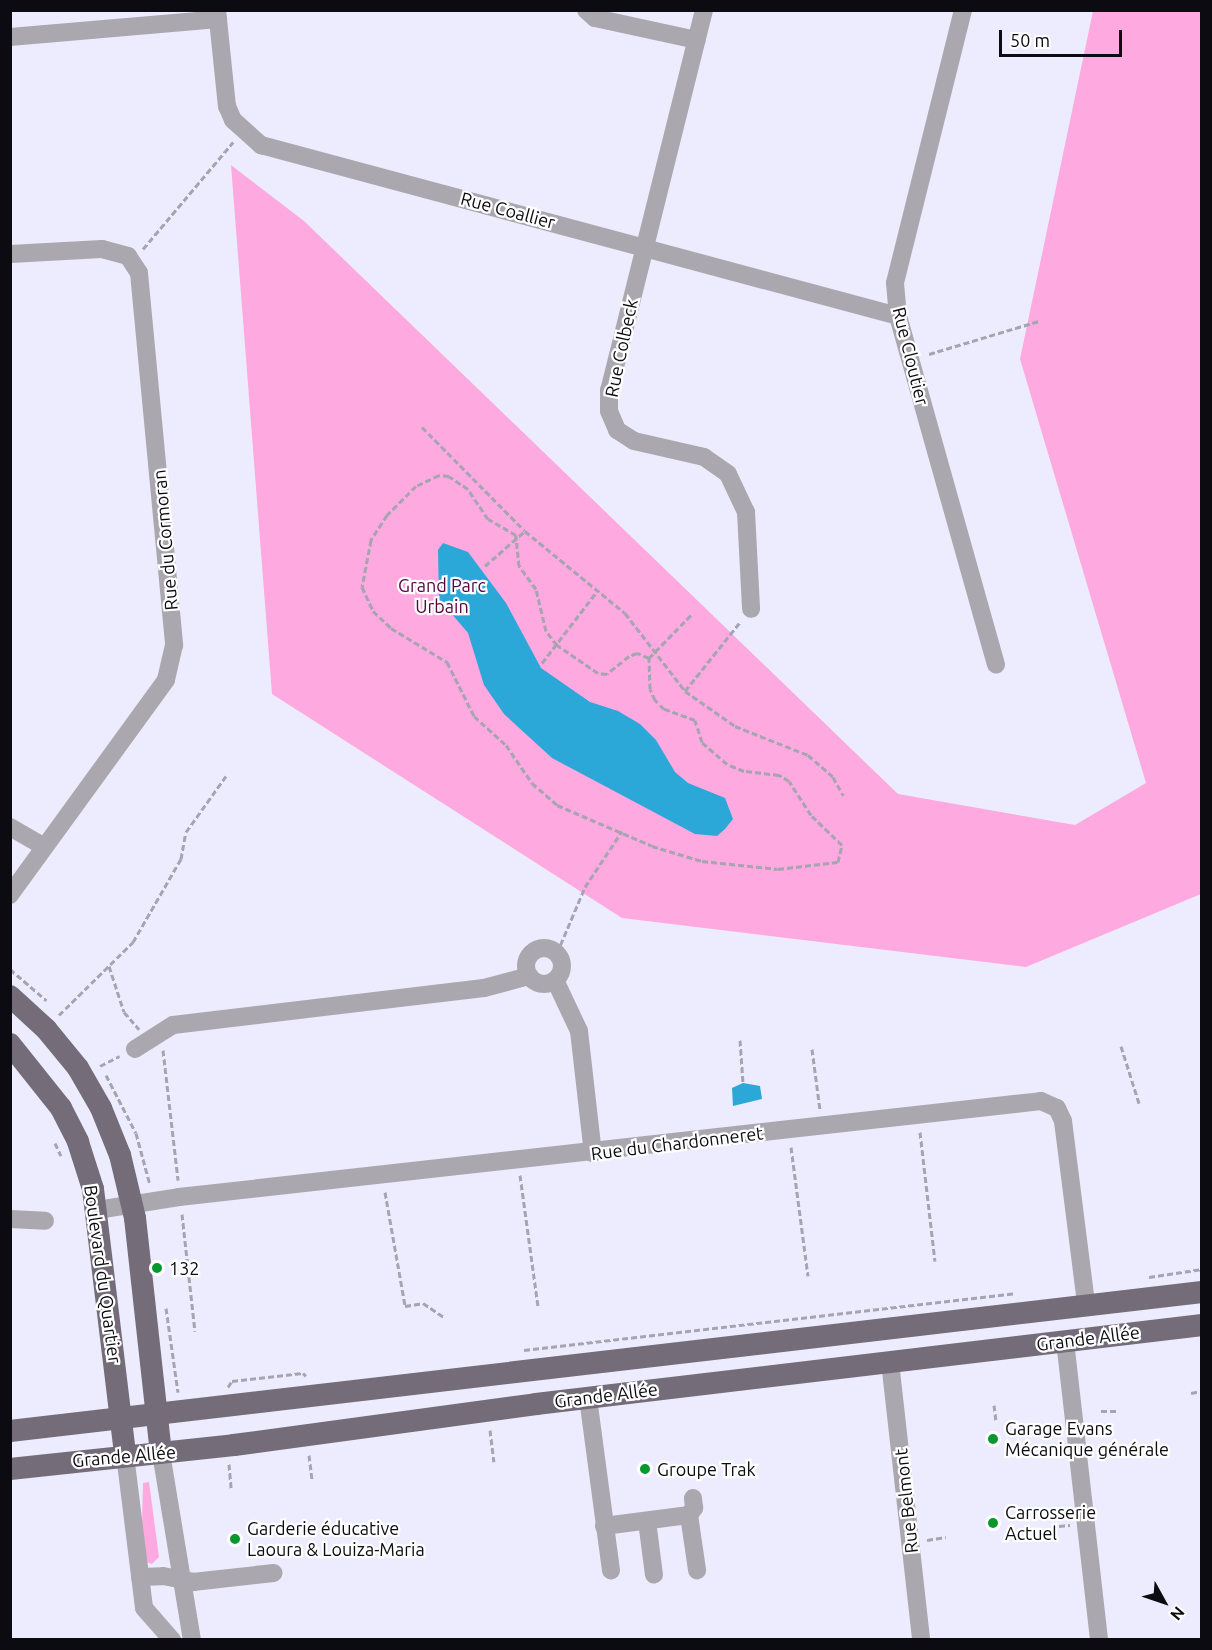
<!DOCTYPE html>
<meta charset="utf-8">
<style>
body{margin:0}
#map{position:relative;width:1212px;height:1650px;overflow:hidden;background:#ececfe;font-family:Ubuntu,sans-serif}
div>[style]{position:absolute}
.green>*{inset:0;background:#fea9df}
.water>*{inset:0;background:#2ca8d8}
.path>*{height:3px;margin-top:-1.5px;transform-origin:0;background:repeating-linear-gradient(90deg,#a4a4b2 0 6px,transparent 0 9px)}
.minor>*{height:18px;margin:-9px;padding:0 9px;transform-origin:9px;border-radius:9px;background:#aba7ae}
.minor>.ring{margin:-9px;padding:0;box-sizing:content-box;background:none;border:18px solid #aba7ae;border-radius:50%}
.major>*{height:22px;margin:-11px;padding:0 11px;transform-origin:11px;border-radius:11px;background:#746c78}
.dots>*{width:16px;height:16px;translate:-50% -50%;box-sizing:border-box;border:3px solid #fff;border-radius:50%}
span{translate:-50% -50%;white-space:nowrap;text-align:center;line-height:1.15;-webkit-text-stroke:4.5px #fff;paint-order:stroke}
.street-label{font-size:18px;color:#0b0b11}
.park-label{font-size:18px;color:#530540}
.poi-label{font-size:18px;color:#0b0b11}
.left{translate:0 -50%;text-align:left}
.frame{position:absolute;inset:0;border:12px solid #0b0b11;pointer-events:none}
.north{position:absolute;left:1134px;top:1572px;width:60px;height:60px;-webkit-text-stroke:4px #fff;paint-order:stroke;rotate:130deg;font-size:16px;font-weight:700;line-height:24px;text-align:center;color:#0b0b11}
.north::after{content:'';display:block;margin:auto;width:21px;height:27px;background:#0b0b11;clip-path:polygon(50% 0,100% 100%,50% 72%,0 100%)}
.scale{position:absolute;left:999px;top:30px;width:123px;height:27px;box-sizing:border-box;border:3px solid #0b0b11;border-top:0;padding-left:8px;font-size:18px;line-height:21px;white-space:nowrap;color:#0b0b11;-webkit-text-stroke:4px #fff;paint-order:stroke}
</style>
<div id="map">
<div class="green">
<i style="clip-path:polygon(1093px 11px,1201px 11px,1201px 894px,1026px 967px,622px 918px,272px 694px,231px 165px,304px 221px,898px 794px,1075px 825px,1146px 783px,1020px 359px)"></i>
<i style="clip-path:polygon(149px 1482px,159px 1557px,152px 1564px,146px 1562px,142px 1524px,143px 1483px)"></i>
</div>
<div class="water">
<i style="clip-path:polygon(443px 543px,468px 552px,506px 603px,541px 668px,590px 702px,618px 711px,640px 724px,656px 740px,675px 772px,688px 783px,725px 798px,733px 819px,725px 829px,717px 836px,695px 834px,552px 758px,504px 714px,484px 685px,468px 633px,439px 599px,438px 550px)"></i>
<i style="clip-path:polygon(743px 1083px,760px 1086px,762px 1099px,733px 1106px,732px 1088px)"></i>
</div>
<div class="path">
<i style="left:143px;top:249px;width:140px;rotate:-49.9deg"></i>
<i style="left:929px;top:354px;width:115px;rotate:-16.7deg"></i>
<i style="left:422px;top:427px;width:146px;rotate:45.3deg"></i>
<i style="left:525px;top:531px;width:129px;rotate:39.4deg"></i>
<i style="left:625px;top:613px;width:98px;rotate:52.4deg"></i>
<i style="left:685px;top:691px;width:61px;rotate:35deg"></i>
<i style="left:735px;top:726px;width:79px;rotate:21.7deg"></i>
<i style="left:808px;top:755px;width:33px;rotate:41deg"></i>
<i style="left:833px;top:777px;width:21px;rotate:61deg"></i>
<i style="left:485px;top:566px;width:53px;rotate:-41.2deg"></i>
<i style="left:649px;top:658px;width:13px;rotate:-157deg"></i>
<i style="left:637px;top:653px;width:9px;rotate:159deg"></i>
<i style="left:629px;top:656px;width:28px;rotate:141deg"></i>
<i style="left:607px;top:674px;width:9px;rotate:-174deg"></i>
<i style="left:598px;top:673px;width:50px;rotate:-145.7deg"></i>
<i style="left:557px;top:645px;width:18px;rotate:-128deg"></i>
<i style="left:546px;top:631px;width:43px;rotate:-103.4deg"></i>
<i style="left:536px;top:589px;width:29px;rotate:-126deg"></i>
<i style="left:519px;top:566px;width:31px;rotate:-96deg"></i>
<i style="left:516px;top:535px;width:32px;rotate:-150deg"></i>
<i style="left:488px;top:519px;width:36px;rotate:-124deg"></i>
<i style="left:468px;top:489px;width:23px;rotate:-146deg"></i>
<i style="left:449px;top:476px;width:10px;rotate:-174deg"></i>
<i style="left:439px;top:475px;width:25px;rotate:154deg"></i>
<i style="left:416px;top:486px;width:41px;rotate:135deg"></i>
<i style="left:387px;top:515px;width:30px;rotate:123deg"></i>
<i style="left:371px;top:540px;width:48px;rotate:100.8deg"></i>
<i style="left:362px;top:587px;width:26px;rotate:65deg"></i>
<i style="left:373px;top:611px;width:25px;rotate:43deg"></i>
<i style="left:391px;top:628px;width:66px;rotate:31.3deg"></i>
<i style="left:447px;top:662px;width:60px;rotate:63.4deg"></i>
<i style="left:474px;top:716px;width:43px;rotate:42.2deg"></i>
<i style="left:506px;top:745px;width:46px;rotate:55.6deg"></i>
<i style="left:532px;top:783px;width:33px;rotate:41deg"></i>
<i style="left:557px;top:805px;width:103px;rotate:23.3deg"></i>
<i style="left:652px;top:846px;width:52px;rotate:16.7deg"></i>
<i style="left:702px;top:861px;width:76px;rotate:6deg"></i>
<i style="left:778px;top:869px;width:60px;rotate:-6.7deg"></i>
<i style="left:838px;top:862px;width:17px;rotate:-77deg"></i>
<i style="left:842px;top:845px;width:43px;rotate:-135.9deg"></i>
<i style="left:811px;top:815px;width:40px;rotate:-122.9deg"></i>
<i style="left:789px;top:781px;width:12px;rotate:-149deg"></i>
<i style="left:779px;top:775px;width:35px;rotate:-173deg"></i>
<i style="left:744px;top:771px;width:18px;rotate:-158deg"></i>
<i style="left:727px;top:764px;width:33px;rotate:-139deg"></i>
<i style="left:702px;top:742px;width:23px;rotate:-108deg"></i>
<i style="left:695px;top:720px;width:33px;rotate:-160deg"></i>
<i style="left:664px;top:709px;width:13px;rotate:-135deg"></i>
<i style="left:655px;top:700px;width:12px;rotate:-114deg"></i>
<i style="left:650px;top:689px;width:31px;rotate:-92deg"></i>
<i style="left:649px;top:658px;width:62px;rotate:-45.7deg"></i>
<i style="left:542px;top:663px;width:92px;rotate:-52.5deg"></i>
<i style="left:685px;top:691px;width:88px;rotate:-51.4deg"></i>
<i style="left:557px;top:953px;width:72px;rotate:-67deg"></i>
<i style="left:585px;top:887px;width:67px;rotate:-56.5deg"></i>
<i style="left:109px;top:966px;width:48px;rotate:71.9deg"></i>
<i style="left:124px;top:1012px;width:23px;rotate:49deg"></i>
<i style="left:10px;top:969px;width:48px;rotate:40.7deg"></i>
<i style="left:59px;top:1015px;width:104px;rotate:-44.6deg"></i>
<i style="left:133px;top:942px;width:96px;rotate:-60deg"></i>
<i style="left:181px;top:859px;width:27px;rotate:-80deg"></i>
<i style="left:186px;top:832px;width:69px;rotate:-54.5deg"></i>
<i style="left:740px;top:1040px;width:43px;rotate:86deg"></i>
<i style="left:1121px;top:1046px;width:60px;rotate:72.5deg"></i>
<i style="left:812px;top:1049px;width:62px;rotate:82.5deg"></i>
<i style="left:163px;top:1050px;width:131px;rotate:83.4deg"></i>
<i style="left:100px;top:1066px;width:22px;rotate:-27deg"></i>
<i style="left:106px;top:1075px;width:65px;rotate:62.7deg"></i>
<i style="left:136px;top:1133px;width:54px;rotate:74.9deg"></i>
<i style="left:920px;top:1132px;width:130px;rotate:83.4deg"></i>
<i style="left:55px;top:1143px;width:14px;rotate:65deg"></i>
<i style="left:791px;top:1147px;width:130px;rotate:82.5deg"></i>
<i style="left:520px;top:1175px;width:133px;rotate:82.2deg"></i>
<i style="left:385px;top:1192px;width:116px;rotate:80deg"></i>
<i style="left:405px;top:1306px;width:18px;rotate:-9deg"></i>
<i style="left:423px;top:1303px;width:25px;rotate:34deg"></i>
<i style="left:182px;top:1214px;width:118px;rotate:83.7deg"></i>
<i style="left:1149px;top:1277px;width:54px;rotate:-8.6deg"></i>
<i style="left:166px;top:1308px;width:85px;rotate:81.9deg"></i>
<i style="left:524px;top:1350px;width:494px;rotate:-6.6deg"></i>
<i style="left:228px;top:1387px;width:7px;rotate:-56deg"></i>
<i style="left:232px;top:1381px;width:71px;rotate:-6.4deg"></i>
<i style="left:303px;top:1373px;width:4px;rotate:45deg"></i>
<i style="left:1191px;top:1393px;width:11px;rotate:-10deg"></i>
<i style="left:994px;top:1405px;width:16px;rotate:83deg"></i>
<i style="left:1101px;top:1411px;width:17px"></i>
<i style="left:490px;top:1430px;width:32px;rotate:83deg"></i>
<i style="left:309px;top:1455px;width:25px;rotate:83deg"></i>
<i style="left:229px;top:1464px;width:25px;rotate:85deg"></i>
<i style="left:1059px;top:1526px;width:11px;rotate:-5deg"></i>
<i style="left:927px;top:1540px;width:19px;rotate:-9deg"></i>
</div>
<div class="minor">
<i style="left:217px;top:10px;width:97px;rotate:84.1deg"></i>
<i style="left:227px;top:106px;width:15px;rotate:67deg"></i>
<i style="left:233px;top:120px;width:38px;rotate:42deg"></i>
<i style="left:261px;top:145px;width:660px;rotate:15.03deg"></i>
<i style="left:586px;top:10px;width:12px;rotate:42deg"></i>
<i style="left:595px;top:18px;width:104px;rotate:12.2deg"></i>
<i style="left:704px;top:10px;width:392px;rotate:104deg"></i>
<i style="left:609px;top:390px;width:21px;rotate:90deg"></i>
<i style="left:609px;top:411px;width:21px;rotate:67deg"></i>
<i style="left:617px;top:430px;width:20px;rotate:33deg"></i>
<i style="left:634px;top:441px;width:72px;rotate:12.9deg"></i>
<i style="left:704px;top:457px;width:29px;rotate:35deg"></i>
<i style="left:728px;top:474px;width:42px;rotate:64.7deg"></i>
<i style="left:746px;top:512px;width:97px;rotate:87deg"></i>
<i style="left:963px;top:10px;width:281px;rotate:104deg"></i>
<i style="left:895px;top:283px;width:33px;rotate:85deg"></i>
<i style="left:898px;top:316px;width:362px;rotate:74.3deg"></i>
<i style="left:10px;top:37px;width:209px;rotate:-4.9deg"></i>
<i style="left:10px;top:254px;width:92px;rotate:-3.1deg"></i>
<i style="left:102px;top:249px;width:27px;rotate:15deg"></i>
<i style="left:128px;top:256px;width:20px;rotate:57deg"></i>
<i style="left:139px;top:273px;width:374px;rotate:84.6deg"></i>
<i style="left:174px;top:645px;width:36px;rotate:103deg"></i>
<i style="left:166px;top:680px;width:266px;rotate:126deg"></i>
<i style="left:10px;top:827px;width:39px;rotate:30deg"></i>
<i class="ring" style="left:526px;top:948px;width:18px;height:18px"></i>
<i style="left:555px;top:980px;width:56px;rotate:64.8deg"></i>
<i style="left:579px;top:1031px;width:123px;rotate:83.5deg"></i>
<i style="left:135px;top:1049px;width:45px;rotate:-32.3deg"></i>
<i style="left:173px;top:1025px;width:313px;rotate:-6.8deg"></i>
<i style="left:484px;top:988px;width:47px;rotate:-14.9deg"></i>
<i style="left:97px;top:1210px;width:83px;rotate:-9deg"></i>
<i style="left:179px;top:1197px;width:867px;rotate:-6.35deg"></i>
<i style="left:1041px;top:1101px;width:17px;rotate:24deg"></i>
<i style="left:1057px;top:1108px;width:14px;rotate:65deg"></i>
<i style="left:1063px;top:1121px;width:184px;rotate:82.8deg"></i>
<i style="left:10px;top:1219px;width:35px;rotate:3deg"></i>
<i style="left:1065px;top:1341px;width:301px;rotate:83.5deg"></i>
<i style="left:890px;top:1362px;width:280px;rotate:83.6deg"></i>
<i style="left:588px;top:1398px;width:174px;rotate:82.4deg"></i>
<i style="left:161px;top:1453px;width:190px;rotate:80.6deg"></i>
<i style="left:125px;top:1455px;width:154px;rotate:82.9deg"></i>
<i style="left:144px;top:1608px;width:43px;rotate:48.8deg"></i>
<i style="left:689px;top:1515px;width:56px;rotate:81.7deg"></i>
<i style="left:647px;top:1521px;width:54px;rotate:82.6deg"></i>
<i style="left:604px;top:1526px;width:86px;rotate:-7.4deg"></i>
<i style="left:689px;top:1515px;width:9px;rotate:-54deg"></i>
<i style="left:694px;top:1508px;width:10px;rotate:-96deg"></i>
<i style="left:140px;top:1577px;width:23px;rotate:-2deg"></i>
<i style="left:163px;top:1576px;width:31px;rotate:11deg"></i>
<i style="left:193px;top:1582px;width:81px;rotate:-6.4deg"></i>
</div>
<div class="major">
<i style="left:10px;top:996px;width:49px;rotate:42.5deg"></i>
<i style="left:46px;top:1029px;width:50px;rotate:50.6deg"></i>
<i style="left:78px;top:1068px;width:46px;rotate:60.1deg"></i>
<i style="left:101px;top:1108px;width:51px;rotate:68deg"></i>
<i style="left:120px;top:1155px;width:65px;rotate:76.6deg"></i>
<i style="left:135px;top:1218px;width:236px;rotate:83.7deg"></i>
<i style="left:10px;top:1044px;width:82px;rotate:51.4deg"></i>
<i style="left:61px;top:1108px;width:38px;rotate:63deg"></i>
<i style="left:78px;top:1142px;width:49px;rotate:72.3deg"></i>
<i style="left:93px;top:1189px;width:268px;rotate:83.1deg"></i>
<i style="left:10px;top:1431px;width:1200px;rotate:-6.65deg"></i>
<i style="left:10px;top:1469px;width:225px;rotate:-6.1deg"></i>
<i style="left:234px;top:1445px;width:305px;rotate:-7.7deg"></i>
<i style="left:536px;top:1404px;width:671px;rotate:-6.76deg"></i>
</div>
<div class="dots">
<i style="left:157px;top:1268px;background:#06982f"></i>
<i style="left:993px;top:1439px;background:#06982f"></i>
<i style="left:645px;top:1469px;background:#06982f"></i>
<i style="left:993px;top:1523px;background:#06982f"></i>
<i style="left:235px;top:1539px;background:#06982f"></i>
</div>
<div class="street-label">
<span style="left:508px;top:210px;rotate:15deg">Rue Coallier</span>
<span style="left:621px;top:348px;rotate:-78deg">Rue Colbeck</span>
<span style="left:911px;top:356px;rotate:76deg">Rue Cloutier</span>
<span style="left:165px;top:540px;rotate:-95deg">Rue du Cormoran</span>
<span style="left:677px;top:1143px;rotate:-7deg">Rue du Chardonneret</span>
<span style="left:103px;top:1274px;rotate:82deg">Boulevard du Quartier</span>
<span style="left:1088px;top:1338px;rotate:-7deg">Grande Allée</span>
<span style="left:606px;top:1395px;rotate:-7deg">Grande Allée</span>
<span style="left:124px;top:1456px;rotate:-5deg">Grande Allée</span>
<span style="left:906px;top:1501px;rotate:-96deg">Rue Belmont</span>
</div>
<div class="park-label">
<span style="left:442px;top:596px">Grand Parc<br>Urbain</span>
</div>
<div class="poi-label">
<span class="left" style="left:169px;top:1268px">132</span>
<span class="left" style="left:1005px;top:1439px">Garage Evans<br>Mécanique générale</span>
<span class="left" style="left:657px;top:1469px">Groupe Trak</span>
<span class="left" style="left:1005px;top:1523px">Carrosserie<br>Actuel</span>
<span class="left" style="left:247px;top:1539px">Garderie éducative<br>Laoura &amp; Louiza-Maria</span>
</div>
<div class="frame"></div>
<div class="north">N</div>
<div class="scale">50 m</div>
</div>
